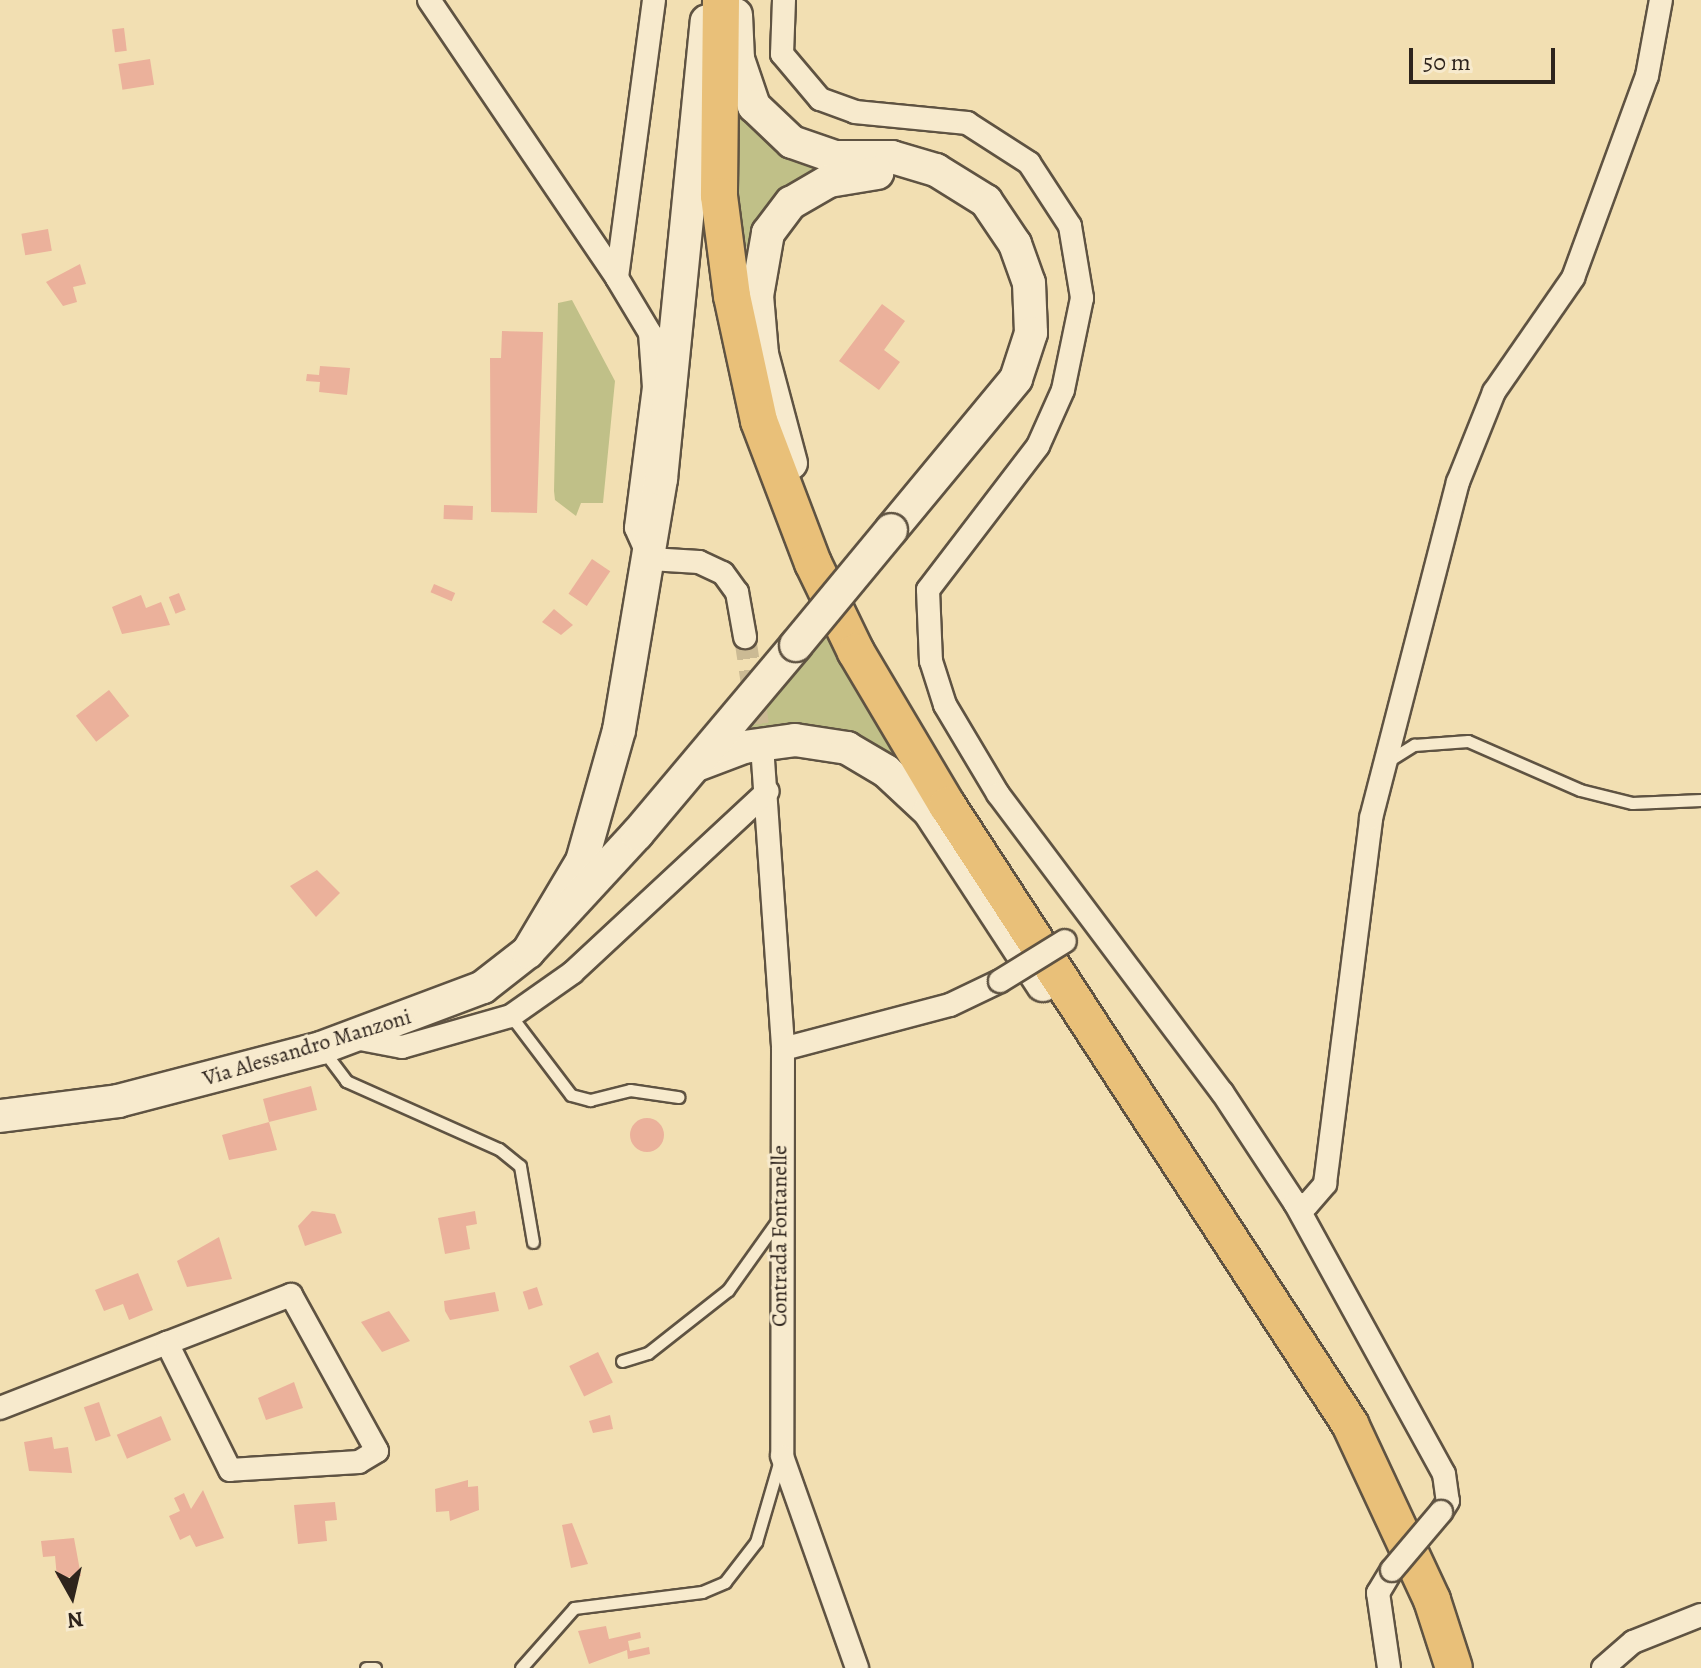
<!DOCTYPE html>
<style>
body{margin:0}
#map{position:relative;width:1701px;height:1668px;overflow:hidden;background:#f2dfb2;font-family:Alegreya,serif}
div>[style]{position:absolute}
.green>*{inset:0;background:#c0c088}
.building>*{inset:0;background:#ebb19b;transform-origin:0 0}
.round{border-radius:50%}
.street-tunnel>*{height:22px;margin-top:-11px;transform-origin:0;background:repeating-linear-gradient(90deg,#cbba94 0 22px,transparent 0 33px)}
.roads{filter:drop-shadow(2px 0 #5f5342) drop-shadow(-2px 0 #5f5342) drop-shadow(0 2px #5f5342) drop-shadow(0 -2px #5f5342)}
.lane>*{height:11px;margin:-5.5px;padding:0 5.5px;transform-origin:5.5px;border-radius:5.5px;background:#f7eacd}
.street>*{height:22px;margin:-11px;padding:0 11px;transform-origin:11px;border-radius:11px;background:#f7eacd}
.secondary>*{height:32px;margin:-16px;padding:0 16px;transform-origin:16px;border-radius:16px;background:#f7eacd}
.primary>*{height:36px;margin:-18px;padding:0 18px;transform-origin:18px;border-radius:18px;background:#e9c079}
.bridges{filter:drop-shadow(2px 0 #5f5342) drop-shadow(-2px 0 #5f5342) drop-shadow(0 2px #5f5342) drop-shadow(0 -2px #5f5342)}
.street-bridge>*{height:22px;margin:-11px;padding:0 11px;transform-origin:11px;border-radius:11px;background:#f7eacd}
.secondary-bridge>*{height:32px;margin:-16px;padding:0 16px;transform-origin:16px;border-radius:16px;background:#f7eacd}
span{translate:-50% -50%;white-space:nowrap;text-align:center;line-height:1.15;-webkit-text-stroke:6px #f7eacd;paint-order:stroke}
.street-label{font-size:22px;color:#2e241d}
.north{position:absolute;left:32px;top:1556px;width:80px;height:80px;-webkit-text-stroke:6px #f7eacd;paint-order:stroke;rotate:172deg;font-size:22px;font-weight:700;line-height:32px;text-align:center;color:#2e241d}
.north::after{content:'';display:block;margin:auto;width:28px;height:36px;background:#2e241d;clip-path:polygon(50% 0,100% 100%,50% 72%,0 100%)}
.scale{position:absolute;left:1409px;top:48px;width:146px;height:36px;box-sizing:border-box;border:4px solid #2e241d;border-top:0;padding-left:10px;font-size:24px;line-height:28px;white-space:nowrap;color:#2e241d;-webkit-text-stroke:6px #f7eacd;paint-order:stroke}
</style>
<div id="map">
<div class="green">
<i style="clip-path:polygon(734px 88px,820px 162px,820px 173px,781px 192px,764px 210px,738px 265px)"></i>
<i style="clip-path:polygon(572px 300px,615px 381px,603px 503px,581px 503px,576px 516px,555px 500px,554px 491px,558px 303px)"></i>
<i style="clip-path:polygon(824px 634px,917px 778px,738px 731px)"></i>
</div>
<div class="building">
<i style="left:124px;top:28px;width:23px;height:12px;rotate:83deg"></i>
<i style="left:150px;top:59px;width:26px;height:32px;rotate:81deg"></i>
<i style="left:48px;top:229px;width:22px;height:27px;rotate:80deg"></i>
<i style="clip-path:polygon(80px 264px,86px 284px,73px 287px,77px 302px,63px 306px,46px 282px)"></i>
<i style="clip-path:polygon(882px 304px,905px 321px,884px 350px,900px 362px,879px 390px,839px 361px)"></i>
<i style="clip-path:polygon(502px 331px,543px 332px,537px 513px,491px 512px,490px 358px,501px 358px)"></i>
<i style="clip-path:polygon(320px 366px,350px 368px,347px 395px,319px 392px,320px 382px,306px 381px,307px 374px,319px 375px)"></i>
<i style="left:444px;top:505px;width:29px;height:14px;rotate:2deg"></i>
<i style="left:592px;top:559px;width:22px;height:42px;rotate:34deg"></i>
<i style="left:434px;top:584px;width:23px;height:9px;rotate:23deg"></i>
<i style="left:179px;top:593px;width:18px;height:11px;rotate:68deg"></i>
<i style="clip-path:polygon(141px 595px,146px 608px,161px 602px,170px 625px,122px 634px,112px 607px)"></i>
<i style="clip-path:polygon(554px 609px,573px 625px,561px 635px,542px 622px)"></i>
<i style="left:109px;top:690px;width:33px;height:42px;rotate:52deg"></i>
<i style="clip-path:polygon(317px 870px,340px 893px,316px 917px,290px 886px)"></i>
<i style="clip-path:polygon(311px 1086px,317px 1110px,269px 1122px,277px 1150px,229px 1160px,222px 1135px,269px 1122px,263px 1099px)"></i>
<i class="round" style="left:630px;top:1118px;width:34px;height:34px"></i>
<i style="clip-path:polygon(312px 1211px,335px 1214px,342px 1233px,305px 1246px,298px 1226px)"></i>
<i style="clip-path:polygon(475px 1211px,477px 1224px,466px 1226px,470px 1249px,445px 1254px,438px 1218px)"></i>
<i style="clip-path:polygon(219px 1237px,232px 1279px,187px 1287px,177px 1261px)"></i>
<i style="clip-path:polygon(138px 1273px,153px 1310px,129px 1320px,123px 1304px,104px 1311px,95px 1290px)"></i>
<i style="left:537px;top:1287px;width:19px;height:15px;rotate:72deg"></i>
<i style="clip-path:polygon(495px 1292px,499px 1311px,450px 1320px,445px 1311px,444px 1301px)"></i>
<i style="clip-path:polygon(389px 1311px,410px 1341px,382px 1352px,361px 1322px)"></i>
<i style="left:598px;top:1352px;width:34px;height:32px;rotate:64deg"></i>
<i style="clip-path:polygon(294px 1382px,303px 1408px,266px 1420px,258px 1398px)"></i>
<i style="left:99px;top:1402px;width:36px;height:16px;rotate:71deg"></i>
<i style="clip-path:polygon(610px 1415px,613px 1429px,593px 1433px,589px 1421px)"></i>
<i style="left:161px;top:1416px;width:26px;height:48px;rotate:67deg"></i>
<i style="clip-path:polygon(52px 1437px,54px 1449px,68px 1447px,72px 1473px,29px 1471px,24px 1442px)"></i>
<i style="clip-path:polygon(468px 1480px,468px 1487px,478px 1486px,479px 1510px,450px 1521px,449px 1511px,436px 1512px,435px 1489px)"></i>
<i style="clip-path:polygon(203px 1490px,224px 1538px,196px 1547px,190px 1535px,180px 1540px,169px 1516px,180px 1511px,174px 1498px,184px 1493px,191px 1509px)"></i>
<i style="clip-path:polygon(335px 1502px,337px 1520px,325px 1521px,327px 1541px,298px 1544px,294px 1505px)"></i>
<i style="clip-path:polygon(572px 1523px,588px 1564px,571px 1568px,562px 1525px)"></i>
<i style="clip-path:polygon(74px 1538px,81px 1576px,57px 1578px,55px 1556px,43px 1557px,41px 1541px)"></i>
<i style="clip-path:polygon(606px 1626px,609px 1639px,640px 1632px,641px 1638px,628px 1641px,630px 1651px,649px 1647px,650px 1654px,628px 1659px,627px 1650px,589px 1664px,578px 1631px)"></i>
</div>
<div class="street-tunnel">
<i style="left:745px;top:637px;width:123px;rotate:81.6deg"></i>
</div>
<div class="roads">
<div class="lane">
<i style="left:1388px;top:761px;width:31px;rotate:-32deg"></i>
<i style="left:1414px;top:745px;width:54px;rotate:-4.2deg"></i>
<i style="left:1468px;top:741px;width:122px;rotate:23.6deg"></i>
<i style="left:1580px;top:790px;width:54px;rotate:14deg"></i>
<i style="left:1632px;top:803px;width:69px;rotate:-2.5deg"></i>
<i style="left:511px;top:1016px;width:99px;rotate:52.8deg"></i>
<i style="left:571px;top:1095px;width:20px;rotate:15deg"></i>
<i style="left:590px;top:1100px;width:41px;rotate:-14deg"></i>
<i style="left:630px;top:1090px;width:49px;rotate:8.3deg"></i>
<i style="left:323px;top:1050px;width:39px;rotate:53deg"></i>
<i style="left:346px;top:1081px;width:167px;rotate:24deg"></i>
<i style="left:499px;top:1149px;width:27px;rotate:39deg"></i>
<i style="left:520px;top:1166px;width:77px;rotate:80.3deg"></i>
<i style="left:622px;top:1361px;width:27px;rotate:-17deg"></i>
<i style="left:648px;top:1353px;width:102px;rotate:-38.2deg"></i>
<i style="left:728px;top:1290px;width:86px;rotate:-54.5deg"></i>
<i style="left:366px;top:1668px;width:9px"></i>
<i style="left:521px;top:1668px;width:80px;rotate:-48.5deg"></i>
<i style="left:574px;top:1608px;width:129px;rotate:-7.1deg"></i>
<i style="left:702px;top:1592px;width:25px;rotate:-23deg"></i>
<i style="left:725px;top:1582px;width:51px;rotate:-52.2deg"></i>
<i style="left:756px;top:1542px;width:85px;rotate:-73.7deg"></i>
</div>
<div class="street">
<i style="left:429px;top:0;width:336px;rotate:55.9deg"></i>
<i style="left:654px;top:0;width:280px;rotate:97.6deg"></i>
<i style="left:617px;top:278px;width:64px;rotate:59deg"></i>
<i style="left:650px;top:333px;width:54px;rotate:85.8deg"></i>
<i style="left:654px;top:387px;width:142px;rotate:97.3deg"></i>
<i style="left:636px;top:528px;width:34px;rotate:66deg"></i>
<i style="left:650px;top:559px;width:49px;rotate:3.5deg"></i>
<i style="left:699px;top:562px;width:26px;rotate:25deg"></i>
<i style="left:723px;top:573px;width:24px;rotate:54deg"></i>
<i style="left:737px;top:592px;width:46px;rotate:79.9deg"></i>
<i style="left:784px;top:0;width:54px;rotate:92.1deg"></i>
<i style="left:782px;top:54px;width:59px;rotate:49.8deg"></i>
<i style="left:820px;top:99px;width:37px;rotate:20deg"></i>
<i style="left:855px;top:112px;width:113px;rotate:5.6deg"></i>
<i style="left:967px;top:123px;width:74px;rotate:32.8deg"></i>
<i style="left:1029px;top:163px;width:75px;rotate:56.9deg"></i>
<i style="left:1070px;top:226px;width:73px;rotate:80.5deg"></i>
<i style="left:1082px;top:298px;width:94px;rotate:101.7deg"></i>
<i style="left:1063px;top:390px;width:61px;rotate:114.1deg"></i>
<i style="left:1038px;top:446px;width:181px;rotate:127.4deg"></i>
<i style="left:928px;top:590px;width:71px;rotate:87.6deg"></i>
<i style="left:931px;top:661px;width:46px;rotate:72.3deg"></i>
<i style="left:945px;top:705px;width:104px;rotate:59.2deg"></i>
<i style="left:998px;top:794px;width:373px;rotate:53.1deg"></i>
<i style="left:1222px;top:1092px;width:133px;rotate:56.7deg"></i>
<i style="left:1295px;top:1203px;width:12px;rotate:9deg"></i>
<i style="left:1307px;top:1205px;width:28px;rotate:-49deg"></i>
<i style="left:1325px;top:1184px;width:369px;rotate:-82.8deg"></i>
<i style="left:1371px;top:818px;width:347px;rotate:-75.5deg"></i>
<i style="left:1458px;top:482px;width:97px;rotate:-68.2deg"></i>
<i style="left:1494px;top:392px;width:139px;rotate:-55.3deg"></i>
<i style="left:1573px;top:278px;width:215px;rotate:-69.9deg"></i>
<i style="left:1647px;top:76px;width:77px;rotate:-79.6deg"></i>
<i style="left:763px;top:760px;width:290px;rotate:86deg"></i>
<i style="left:783px;top:1049px;width:407px;rotate:90.1deg"></i>
<i style="left:782px;top:1456px;width:225px;rotate:70.5deg"></i>
<i style="left:355px;top:1038px;width:48px;rotate:10.8deg"></i>
<i style="left:402px;top:1047px;width:113px;rotate:-15.9deg"></i>
<i style="left:511px;top:1016px;width:75px;rotate:-35.2deg"></i>
<i style="left:572px;top:973px;width:267px;rotate:-42.9deg"></i>
<i style="left:783px;top:1049px;width:173px;rotate:-14.8deg"></i>
<i style="left:950px;top:1005px;width:55px;rotate:-25.6deg"></i>
<i style="left:1295px;top:1203px;width:309px;rotate:61.2deg"></i>
<i style="left:1444px;top:1474px;width:27px;rotate:82deg"></i>
<i style="left:1448px;top:1501px;width:13px;rotate:122deg"></i>
<i style="left:0;top:1408px;width:179px;rotate:-21.3deg"></i>
<i style="left:167px;top:1343px;width:133px;rotate:-21.2deg"></i>
<i style="left:291px;top:1295px;width:178px;rotate:61.1deg"></i>
<i style="left:377px;top:1451px;width:21px;rotate:149deg"></i>
<i style="left:359px;top:1462px;width:129px;rotate:176.5deg"></i>
<i style="left:230px;top:1470px;width:142px;rotate:-116.4deg"></i>
<i style="left:1389px;top:1668px;width:76px;rotate:-98.3deg"></i>
<i style="left:1378px;top:1593px;width:27px;rotate:-59deg"></i>
<i style="left:1603px;top:1668px;width:40px;rotate:-41deg"></i>
<i style="left:1633px;top:1642px;width:73px;rotate:-21.7deg"></i>
</div>
<div class="secondary">
<i style="left:736px;top:15px;width:44px;rotate:87.4deg"></i>
<i style="left:738px;top:59px;width:50px;rotate:71.2deg"></i>
<i style="left:754px;top:106px;width:52px;rotate:43.5deg"></i>
<i style="left:792px;top:142px;width:46px;rotate:19.2deg"></i>
<i style="left:835px;top:157px;width:57px"></i>
<i style="left:892px;top:157px;width:46px;rotate:16.5deg"></i>
<i style="left:936px;top:170px;width:59px;rotate:31.8deg"></i>
<i style="left:986px;top:201px;width:52px;rotate:56deg"></i>
<i style="left:1015px;top:244px;width:41px;rotate:70.3deg"></i>
<i style="left:1029px;top:283px;width:50px;rotate:87.7deg"></i>
<i style="left:1031px;top:333px;width:48px;rotate:108.1deg"></i>
<i style="left:1016px;top:379px;width:196px;rotate:129.6deg"></i>
<i style="left:791px;top:463px;width:113px;rotate:-104.9deg"></i>
<i style="left:762px;top:354px;width:58px;rotate:-94.9deg"></i>
<i style="left:757px;top:296px;width:64px;rotate:-80.1deg"></i>
<i style="left:768px;top:233px;width:38px;rotate:-53deg"></i>
<i style="left:791px;top:203px;width:44px;rotate:-30.1deg"></i>
<i style="left:829px;top:181px;width:49px;rotate:-9.5deg"></i>
<i style="left:699px;top:764px;width:48px;rotate:-20.7deg"></i>
<i style="left:744px;top:747px;width:51px;rotate:-7.8deg"></i>
<i style="left:795px;top:740px;width:53px;rotate:8.7deg"></i>
<i style="left:847px;top:748px;width:45px;rotate:30.5deg"></i>
<i style="left:886px;top:771px;width:59px;rotate:42.9deg"></i>
<i style="left:929px;top:811px;width:208px;rotate:56.8deg"></i>
<i style="left:528px;top:952px;width:106px;rotate:-59.3deg"></i>
<i style="left:582px;top:861px;width:136px;rotate:-74.2deg"></i>
<i style="left:619px;top:730px;width:254px;rotate:-80.5deg"></i>
<i style="left:661px;top:479px;width:460px;rotate:-84.3deg"></i>
<i style="left:0;top:1116px;width:119px;rotate:-7.2deg"></i>
<i style="left:118px;top:1101px;width:210px;rotate:-14.6deg"></i>
<i style="left:321px;top:1048px;width:173px;rotate:-20.6deg"></i>
<i style="left:483px;top:987px;width:57px;rotate:-37.9deg"></i>
<i style="left:528px;top:952px;width:161px;rotate:-47.3deg"></i>
<i style="left:637px;top:834px;width:247px;rotate:-49.9deg"></i>
</div>
<div class="primary">
<i style="left:721px;top:0;width:196px;rotate:90.6deg"></i>
<i style="left:719px;top:196px;width:101px;rotate:82.6deg"></i>
<i style="left:732px;top:296px;width:128px;rotate:77.8deg"></i>
<i style="left:759px;top:421px;width:152px;rotate:69.2deg"></i>
<i style="left:813px;top:563px;width:99px;rotate:64.2deg"></i>
<i style="left:856px;top:652px;width:178px;rotate:59.3deg"></i>
<i style="left:947px;top:805px;width:739px;rotate:56.93deg"></i>
<i style="left:1350px;top:1424px;width:194px;rotate:65deg"></i>
<i style="left:1432px;top:1600px;width:71px;rotate:72.1deg"></i>
</div>
</div>
<div class="bridges">
<div class="street-bridge">
<i style="left:1000px;top:981px;width:76px;rotate:-31.6deg"></i>
<i style="left:1392px;top:1570px;width:76px;rotate:-49.8deg"></i>
</div>
<div class="secondary-bridge">
<i style="left:796px;top:645px;width:149px;rotate:-50.4deg"></i>
</div>
</div>
<div class="street-label">
<span style="left:307px;top:1048px;rotate:-17deg">Via Alessandro Manzoni</span>
<span style="left:780px;top:1236px;rotate:-90deg">Contrada Fontanelle</span>
</div>
<div class="north">N</div>
<div class="scale">50 m</div>
</div>
